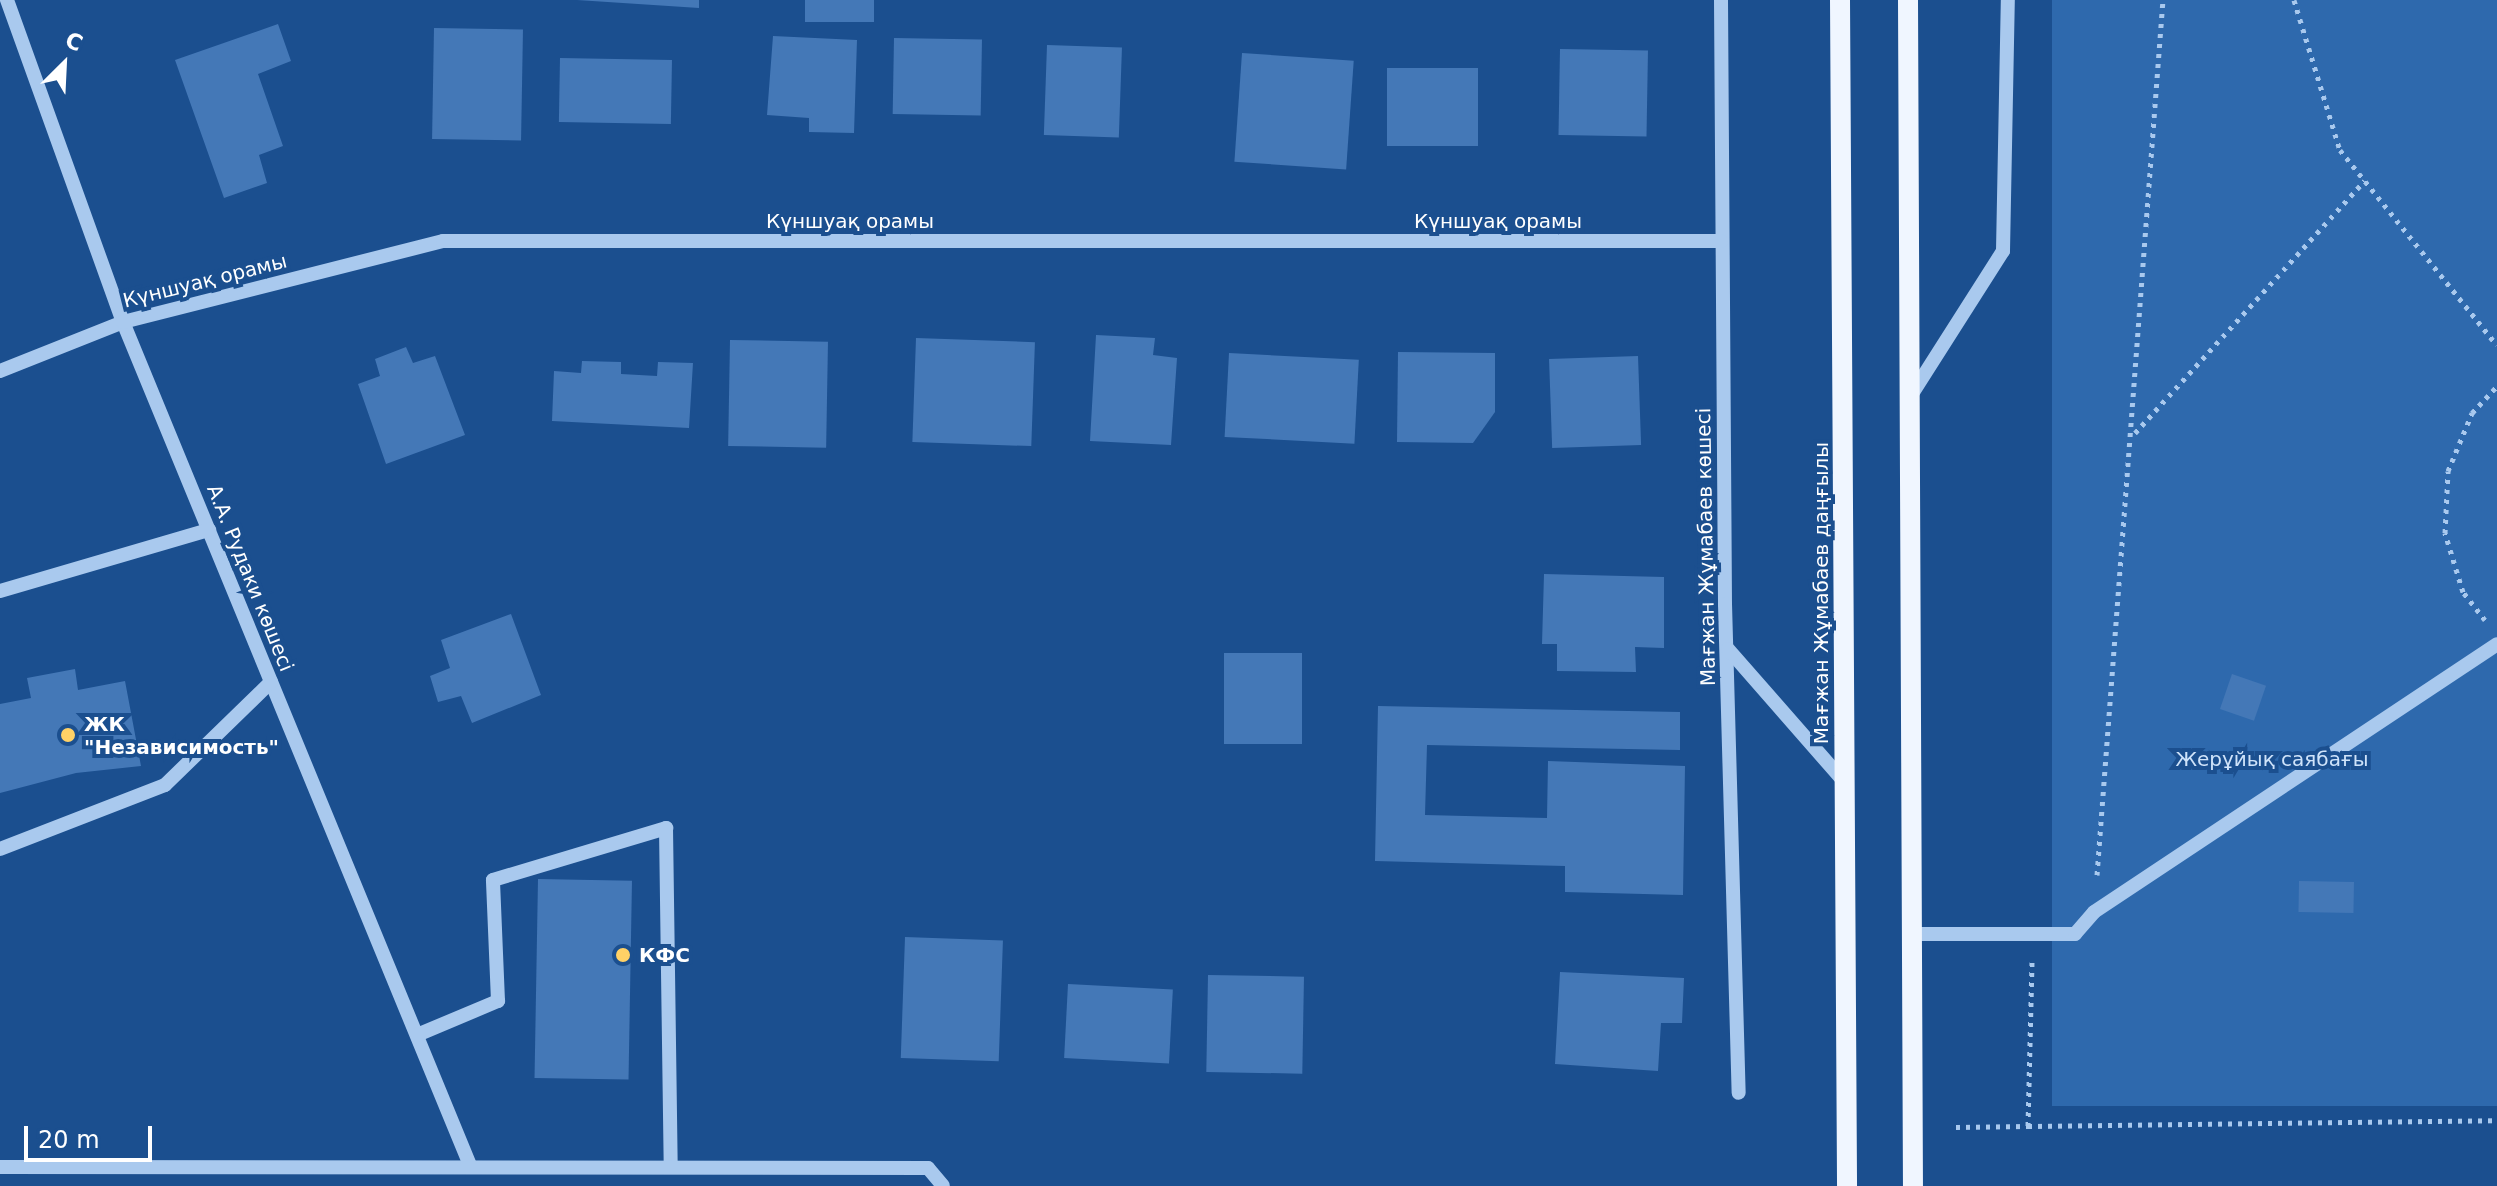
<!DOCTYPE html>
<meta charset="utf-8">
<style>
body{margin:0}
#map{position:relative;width:2497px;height:1186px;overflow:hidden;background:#1b4f8f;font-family:"DejaVu Sans",sans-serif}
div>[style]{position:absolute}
.green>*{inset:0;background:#2e69ad;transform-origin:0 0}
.building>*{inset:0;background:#4478b7;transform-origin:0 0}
.path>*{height:5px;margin-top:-2.5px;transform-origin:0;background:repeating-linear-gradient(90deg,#a9c9ee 0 4px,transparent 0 10px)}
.minor>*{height:14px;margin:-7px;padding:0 7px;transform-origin:7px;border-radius:7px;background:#a9c9ee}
.major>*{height:20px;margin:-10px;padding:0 10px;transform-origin:10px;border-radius:10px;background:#f0f6ff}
.dots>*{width:22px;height:22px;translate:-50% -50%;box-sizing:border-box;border:4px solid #1b4f8f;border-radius:50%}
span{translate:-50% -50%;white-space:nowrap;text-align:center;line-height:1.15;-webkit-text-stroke:8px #1b4f8f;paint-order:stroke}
.street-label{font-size:20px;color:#fff}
.poi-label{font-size:20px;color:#fff;font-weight:700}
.left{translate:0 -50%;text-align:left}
.park-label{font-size:20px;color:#cfe3fa}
.north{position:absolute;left:24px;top:24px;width:80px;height:80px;-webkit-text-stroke:6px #1b4f8f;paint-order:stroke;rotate:24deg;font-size:22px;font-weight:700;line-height:32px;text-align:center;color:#fff}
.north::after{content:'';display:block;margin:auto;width:28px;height:36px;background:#fff;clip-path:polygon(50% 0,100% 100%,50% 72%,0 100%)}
.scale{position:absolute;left:24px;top:1126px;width:128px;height:36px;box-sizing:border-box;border:4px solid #fff;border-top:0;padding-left:10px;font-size:24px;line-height:28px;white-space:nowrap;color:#fff;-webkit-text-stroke:6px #1b4f8f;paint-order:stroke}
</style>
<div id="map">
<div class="green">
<i style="left:2052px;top:0;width:445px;height:1106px"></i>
</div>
<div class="building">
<i style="clip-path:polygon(577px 0,699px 0,699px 8px)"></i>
<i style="left:805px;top:0;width:69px;height:22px"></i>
<i style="clip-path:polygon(278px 24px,291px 61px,258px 74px,283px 146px,259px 155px,267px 183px,224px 198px,175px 60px)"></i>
<i style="left:434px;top:28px;width:89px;height:111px;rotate:1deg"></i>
<i style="clip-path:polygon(773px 36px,857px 40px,854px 133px,809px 132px,809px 118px,767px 115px)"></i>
<i style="left:894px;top:38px;width:88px;height:76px;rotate:1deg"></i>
<i style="left:1047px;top:45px;width:75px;height:90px;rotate:2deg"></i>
<i style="left:1560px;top:49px;width:88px;height:86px;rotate:1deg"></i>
<i style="left:1242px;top:53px;width:112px;height:109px;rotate:4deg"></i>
<i style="left:560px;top:58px;width:112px;height:64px;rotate:1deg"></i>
<i style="left:1478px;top:68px;width:78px;height:91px;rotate:90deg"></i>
<i style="clip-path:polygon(1096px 335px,1155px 338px,1153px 355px,1177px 358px,1171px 445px,1090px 441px)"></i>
<i style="left:916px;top:338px;width:119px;height:104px;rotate:2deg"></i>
<i style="left:730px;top:340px;width:98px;height:106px;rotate:1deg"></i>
<i style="clip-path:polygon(406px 347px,413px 363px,435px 356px,465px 435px,386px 464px,358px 384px,380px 376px,375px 359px)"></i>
<i style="clip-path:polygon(1398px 352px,1495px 353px,1495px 412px,1473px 443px,1397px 442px)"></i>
<i style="left:1229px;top:353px;width:130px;height:84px;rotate:3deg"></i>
<i style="left:1638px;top:356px;width:89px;height:89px;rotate:88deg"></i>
<i style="clip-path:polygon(582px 361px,621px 362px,621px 374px,657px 376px,658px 362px,693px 363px,689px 428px,552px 421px,554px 371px,581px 373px)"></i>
<i style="clip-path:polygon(1544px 574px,1664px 577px,1664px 648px,1635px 647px,1636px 672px,1557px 671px,1557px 644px,1542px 644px)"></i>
<i style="clip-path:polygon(511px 614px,541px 695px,472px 723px,461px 696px,438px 702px,430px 676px,450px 668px,441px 640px)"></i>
<i style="left:1224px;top:653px;width:78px;height:91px"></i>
<i style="clip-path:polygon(75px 669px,78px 690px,125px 681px,141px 766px,76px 773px,0 793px,0 704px,31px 698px,27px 678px)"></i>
<i style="left:2232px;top:674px;width:36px;height:37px;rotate:19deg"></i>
<i style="clip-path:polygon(1378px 706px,1680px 712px,1680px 750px,1427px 745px,1425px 815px,1547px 818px,1548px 761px,1685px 766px,1683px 895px,1565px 892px,1565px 866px,1375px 861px)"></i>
<i style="left:538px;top:879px;width:94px;height:199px;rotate:1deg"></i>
<i style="left:2299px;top:881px;width:55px;height:31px;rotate:1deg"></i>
<i style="left:905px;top:937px;width:98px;height:121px;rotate:2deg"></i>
<i style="clip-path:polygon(1560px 972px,1684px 978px,1682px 1023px,1661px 1023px,1658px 1071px,1555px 1064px)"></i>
<i style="left:1208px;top:975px;width:96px;height:97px;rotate:1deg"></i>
<i style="left:1068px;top:984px;width:105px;height:74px;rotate:3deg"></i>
</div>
<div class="path">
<i style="left:2294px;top:0;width:157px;rotate:73deg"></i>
<i style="left:2340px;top:150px;width:250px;rotate:51.2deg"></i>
<i style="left:2135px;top:433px;width:341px;rotate:-47.7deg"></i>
<i style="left:2485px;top:620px;width:36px;rotate:-128deg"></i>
<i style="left:2463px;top:592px;width:62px;rotate:-107deg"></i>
<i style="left:2445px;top:533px;width:62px;rotate:-87.2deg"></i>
<i style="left:2448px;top:471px;width:63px;rotate:-67.5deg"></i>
<i style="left:2472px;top:413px;width:37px;rotate:-47deg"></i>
<i style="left:2097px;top:875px;width:877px;rotate:-85.69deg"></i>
<i style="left:2028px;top:1126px;width:469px;rotate:-0.7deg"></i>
<i style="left:1956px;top:1127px;width:72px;rotate:-0.8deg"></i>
<i style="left:2028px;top:1126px;width:164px;rotate:-88.6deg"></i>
</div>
<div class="minor">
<i style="left:7px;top:0;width:342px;rotate:70.2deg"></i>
<i style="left:123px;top:322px;width:912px;rotate:67.63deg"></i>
<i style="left:1721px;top:0;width:604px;rotate:89.62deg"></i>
<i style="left:1725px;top:604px;width:489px;rotate:88.4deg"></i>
<i style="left:0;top:371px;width:132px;rotate:-21.7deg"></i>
<i style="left:123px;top:322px;width:330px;rotate:-14.2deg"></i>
<i style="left:443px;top:241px;width:1278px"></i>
<i style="left:1910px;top:397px;width:173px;rotate:-57.5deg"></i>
<i style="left:2003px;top:251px;width:251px;rotate:-88.9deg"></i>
<i style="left:0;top:591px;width:218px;rotate:-16.3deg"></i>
<i style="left:1728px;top:649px;width:179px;rotate:48.8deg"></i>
<i style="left:0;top:849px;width:177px;rotate:-21.2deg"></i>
<i style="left:165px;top:785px;width:148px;rotate:-44.2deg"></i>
<i style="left:1911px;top:934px;width:164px"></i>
<i style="left:2075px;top:934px;width:29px;rotate:-49deg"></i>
<i style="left:2094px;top:912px;width:484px;rotate:-33.6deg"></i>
<i style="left:417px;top:1035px;width:88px;rotate:-22.8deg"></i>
<i style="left:498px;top:1001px;width:121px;rotate:-92.4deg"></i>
<i style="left:493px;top:880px;width:181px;rotate:-16.7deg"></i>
<i style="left:666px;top:828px;width:338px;rotate:89.2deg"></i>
<i style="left:0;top:1167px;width:928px;rotate:0.06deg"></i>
<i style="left:928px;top:1168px;width:23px;rotate:50deg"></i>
</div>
<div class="major">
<i style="left:1840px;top:0;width:1186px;rotate:89.66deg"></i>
<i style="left:1908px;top:0;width:1186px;rotate:89.76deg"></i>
</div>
<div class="dots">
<i style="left:68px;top:735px;background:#ffd166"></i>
<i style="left:623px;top:955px;background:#ffd166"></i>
</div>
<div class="street-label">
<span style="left:850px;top:221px">Күншуақ орамы</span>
<span style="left:1498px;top:221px">Күншуақ орамы</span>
<span style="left:205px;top:281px;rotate:-14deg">Күншуақ орамы</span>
<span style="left:1706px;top:547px;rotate:-91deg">Мағжан Жұмабаев көшесі</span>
<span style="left:250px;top:578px;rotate:68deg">А.А. Рудаки көшесі</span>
<span style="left:1821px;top:593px;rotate:-90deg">Мағжан Жұмабаев даңғылы</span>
</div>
<div class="poi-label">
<span class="left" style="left:84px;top:736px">ЖК<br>"Независимость"</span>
<span class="left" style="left:639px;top:955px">КФС</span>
</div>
<div class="park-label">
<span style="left:2272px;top:759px">Жерұйық саябағы</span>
</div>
<div class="north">С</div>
<div class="scale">20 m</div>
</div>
